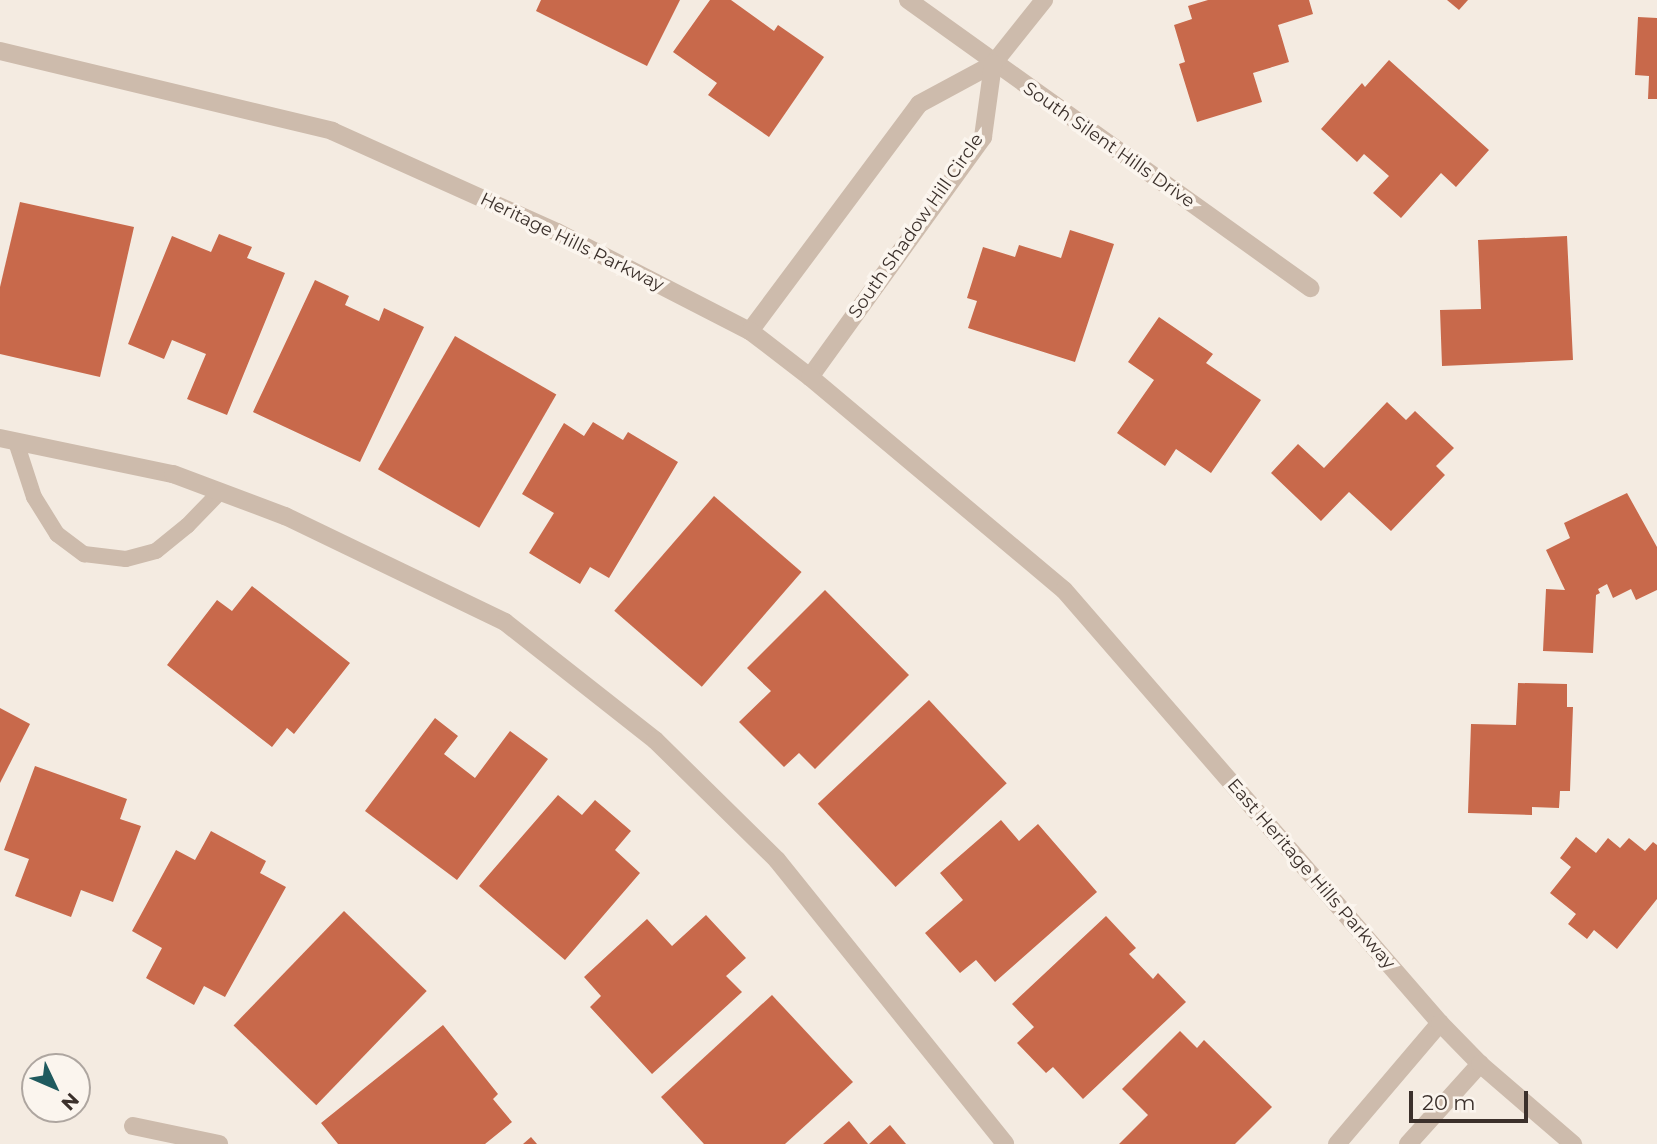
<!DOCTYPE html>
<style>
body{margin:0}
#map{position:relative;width:1657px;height:1144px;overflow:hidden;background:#f4ebe1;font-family:Montserrat,sans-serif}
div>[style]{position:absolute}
.building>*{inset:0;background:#c8694b;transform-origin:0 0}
.service>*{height:16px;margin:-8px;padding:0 8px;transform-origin:8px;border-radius:8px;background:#cdbbac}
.minor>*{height:18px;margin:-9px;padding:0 9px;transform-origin:9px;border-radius:9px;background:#cdbbac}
.tertiary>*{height:18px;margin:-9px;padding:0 9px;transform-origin:9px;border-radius:9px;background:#cdbbac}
span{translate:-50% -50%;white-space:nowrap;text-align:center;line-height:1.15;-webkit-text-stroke:7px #fbf5ee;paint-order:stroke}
.street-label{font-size:18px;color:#3b302b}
.north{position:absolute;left:21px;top:1053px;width:70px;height:70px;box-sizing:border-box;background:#fbf5ee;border:2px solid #aea6a0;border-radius:50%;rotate:134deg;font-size:19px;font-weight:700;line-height:28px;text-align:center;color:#3b302b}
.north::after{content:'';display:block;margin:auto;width:24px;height:32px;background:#1f5a5e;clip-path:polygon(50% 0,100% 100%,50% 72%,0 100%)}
.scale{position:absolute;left:1409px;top:1091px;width:119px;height:32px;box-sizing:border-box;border:4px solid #3b302b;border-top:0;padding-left:9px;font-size:21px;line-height:24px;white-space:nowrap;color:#3b302b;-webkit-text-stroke:5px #fbf5ee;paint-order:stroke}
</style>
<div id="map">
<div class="building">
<i style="clip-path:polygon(541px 0,680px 0,647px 66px,536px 11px)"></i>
<i style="clip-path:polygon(710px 0,731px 0,774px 31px,778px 25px,824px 57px,769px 137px,708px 95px,717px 83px,673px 52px)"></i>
<i style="clip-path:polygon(1208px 0,1309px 0,1313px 14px,1278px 25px,1289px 62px,1253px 73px,1262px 102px,1197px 122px,1179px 64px,1185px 62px,1174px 25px,1192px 19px,1188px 6px)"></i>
<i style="clip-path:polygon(1447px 0,1468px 0,1459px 10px)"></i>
<i style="clip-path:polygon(1638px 17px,1657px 18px,1657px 99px,1648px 99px,1649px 76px,1635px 75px)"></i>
<i style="clip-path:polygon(1389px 60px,1489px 150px,1456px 187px,1441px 173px,1401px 218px,1373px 193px,1389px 176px,1364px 154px,1357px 162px,1321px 129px,1362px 83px,1365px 87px)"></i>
<i style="clip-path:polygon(20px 202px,134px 227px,100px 377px,0 354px,0 287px)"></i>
<i style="clip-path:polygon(1070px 230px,1114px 244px,1075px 362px,968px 328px,977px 301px,967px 298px,983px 247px,1015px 257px,1019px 245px,1061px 258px)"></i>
<i style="clip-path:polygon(219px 234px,252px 247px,247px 258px,285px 273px,227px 415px,187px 399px,206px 354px,172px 340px,164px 359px,128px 344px,172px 236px,211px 252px)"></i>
<i style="clip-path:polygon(1567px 236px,1573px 360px,1442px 366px,1440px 310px,1481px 309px,1478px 240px)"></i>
<i style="clip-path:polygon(315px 280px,349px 296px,345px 305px,379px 321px,384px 308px,424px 327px,360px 462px,253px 412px)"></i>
<i style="clip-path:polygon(1159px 317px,1213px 354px,1206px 363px,1261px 400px,1211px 473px,1176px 449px,1165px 466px,1117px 433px,1154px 380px,1128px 362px)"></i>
<i style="left:455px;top:336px;width:117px;height:154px;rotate:30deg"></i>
<i style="clip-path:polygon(1387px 402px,1406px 420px,1415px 411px,1454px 448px,1436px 466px,1445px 475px,1391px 531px,1349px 492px,1321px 521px,1271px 473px,1298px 444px,1324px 468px)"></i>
<i style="clip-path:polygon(593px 422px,623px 440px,628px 432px,678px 462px,609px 578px,590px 567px,580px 584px,529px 553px,554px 513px,522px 494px,564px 423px,584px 436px)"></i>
<i style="clip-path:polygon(1627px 493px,1657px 547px,1657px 590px,1636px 600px,1631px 589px,1613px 598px,1607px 584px,1598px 589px,1600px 593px,1596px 595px,1593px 653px,1543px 651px,1546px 589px,1565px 590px,1546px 550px,1570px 538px,1564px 523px)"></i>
<i style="left:714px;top:496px;width:116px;height:152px;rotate:41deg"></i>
<i style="clip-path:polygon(252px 586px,350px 663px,294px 734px,287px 728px,272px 747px,167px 665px,217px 600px,232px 611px)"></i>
<i style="clip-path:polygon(825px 590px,909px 675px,815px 769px,799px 753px,784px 767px,739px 722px,771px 691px,747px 668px)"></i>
<i style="clip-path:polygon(1518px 683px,1567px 684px,1567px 707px,1573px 707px,1570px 791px,1560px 791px,1559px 808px,1532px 807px,1532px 815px,1468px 813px,1471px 724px,1516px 725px)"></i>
<i style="left:929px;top:700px;width:114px;height:152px;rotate:47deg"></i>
<i style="clip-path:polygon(0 708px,30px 724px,0 783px)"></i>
<i style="clip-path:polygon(435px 718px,458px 736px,444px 754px,475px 778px,510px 731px,548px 759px,457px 880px,365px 811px)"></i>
<i style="clip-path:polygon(35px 766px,127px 799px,120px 819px,141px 826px,113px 902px,81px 890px,71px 917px,15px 896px,29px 859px,4px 850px)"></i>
<i style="clip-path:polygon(558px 795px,582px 815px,595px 800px,631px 831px,615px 850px,640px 873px,565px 960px,479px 886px)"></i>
<i style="clip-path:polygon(1001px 820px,1019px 841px,1038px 824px,1097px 892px,995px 982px,976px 960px,960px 973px,925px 933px,963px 900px,940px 873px)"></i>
<i style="clip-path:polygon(211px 831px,266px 861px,260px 873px,286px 887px,225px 997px,204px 986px,194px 1005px,146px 978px,162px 948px,132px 931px,176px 850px,195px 860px)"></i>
<i style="clip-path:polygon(1576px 837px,1596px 853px,1608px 838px,1620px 848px,1629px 838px,1645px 851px,1653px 842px,1657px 845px,1657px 899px,1617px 949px,1594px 930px,1587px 939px,1568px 924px,1576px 914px,1550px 893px,1571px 867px,1560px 858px)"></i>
<i style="left:344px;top:911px;width:115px;height:159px;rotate:44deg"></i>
<i style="clip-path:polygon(706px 915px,746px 958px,726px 976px,742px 992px,652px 1074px,590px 1007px,601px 996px,584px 977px,647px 919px,672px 946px)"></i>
<i style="clip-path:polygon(1106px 916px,1136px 948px,1129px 954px,1153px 979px,1158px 973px,1186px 1002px,1083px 1099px,1053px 1067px,1046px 1073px,1017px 1043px,1034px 1027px,1012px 1004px)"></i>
<i style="clip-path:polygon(772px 995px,853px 1082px,785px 1144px,704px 1144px,661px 1097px)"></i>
<i style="clip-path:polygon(443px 1025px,498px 1094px,493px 1099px,512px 1122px,485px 1144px,338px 1144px,321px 1123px)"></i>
<i style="clip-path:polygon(1180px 1031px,1197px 1048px,1204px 1040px,1272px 1107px,1235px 1144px,1119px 1144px,1148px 1115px,1122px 1089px)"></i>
<i style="clip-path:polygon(849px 1121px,868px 1144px,823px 1144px)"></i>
<i style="clip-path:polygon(890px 1125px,906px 1144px,869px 1144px)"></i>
<i style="clip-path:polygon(531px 1137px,537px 1144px,523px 1144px)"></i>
</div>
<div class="service">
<i style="left:16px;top:442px;width:58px;rotate:71.9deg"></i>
<i style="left:34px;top:497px;width:44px;rotate:58.1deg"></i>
<i style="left:57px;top:534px;width:34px;rotate:37deg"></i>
<i style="left:84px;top:554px;width:42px;rotate:6.8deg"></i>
<i style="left:126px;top:559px;width:31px;rotate:-15deg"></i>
<i style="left:156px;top:551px;width:40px;rotate:-39deg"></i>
<i style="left:187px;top:526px;width:47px;rotate:-45.9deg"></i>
</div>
<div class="minor">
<i style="left:908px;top:0;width:495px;rotate:35.6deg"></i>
<i style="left:750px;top:331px;width:283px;rotate:-53.3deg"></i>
<i style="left:919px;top:104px;width:84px;rotate:-28.4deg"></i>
<i style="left:993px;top:64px;width:82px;rotate:-51.4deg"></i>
<i style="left:810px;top:377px;width:296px;rotate:-54.2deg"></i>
<i style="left:983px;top:137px;width:74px;rotate:-82.2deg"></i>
<i style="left:0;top:438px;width:177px;rotate:11.8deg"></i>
<i style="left:173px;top:474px;width:120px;rotate:20.6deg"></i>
<i style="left:285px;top:516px;width:244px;rotate:25.7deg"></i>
<i style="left:505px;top:622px;width:191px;rotate:38.2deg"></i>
<i style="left:655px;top:740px;width:171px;rotate:44.5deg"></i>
<i style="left:777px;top:860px;width:364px;rotate:51.2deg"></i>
<i style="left:133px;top:1126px;width:88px;rotate:11.8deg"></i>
<i style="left:1337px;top:1144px;width:159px;rotate:-49.6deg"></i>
<i style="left:1408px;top:1144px;width:108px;rotate:-48deg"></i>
</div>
<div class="tertiary">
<i style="left:0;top:51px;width:342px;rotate:13.5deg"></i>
<i style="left:332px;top:131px;width:247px;rotate:24.2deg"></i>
<i style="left:557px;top:232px;width:217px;rotate:27.2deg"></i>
<i style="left:750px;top:331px;width:76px;rotate:37.5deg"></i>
<i style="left:810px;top:377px;width:331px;rotate:40deg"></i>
<i style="left:1064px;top:590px;width:573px;rotate:49.03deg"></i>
<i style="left:1440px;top:1023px;width:57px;rotate:45.7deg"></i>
<i style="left:1480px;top:1064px;width:123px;rotate:40.7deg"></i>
</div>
<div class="street-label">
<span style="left:1109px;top:145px;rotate:35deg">South Silent Hills Drive</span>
<span style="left:916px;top:226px;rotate:-55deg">South Shadow Hill Circle</span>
<span style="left:572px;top:242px;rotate:26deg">Heritage Hills Parkway</span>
<span style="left:1311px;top:874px;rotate:49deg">East Heritage Hills Parkway</span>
</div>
<div class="north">N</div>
<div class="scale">20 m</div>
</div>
